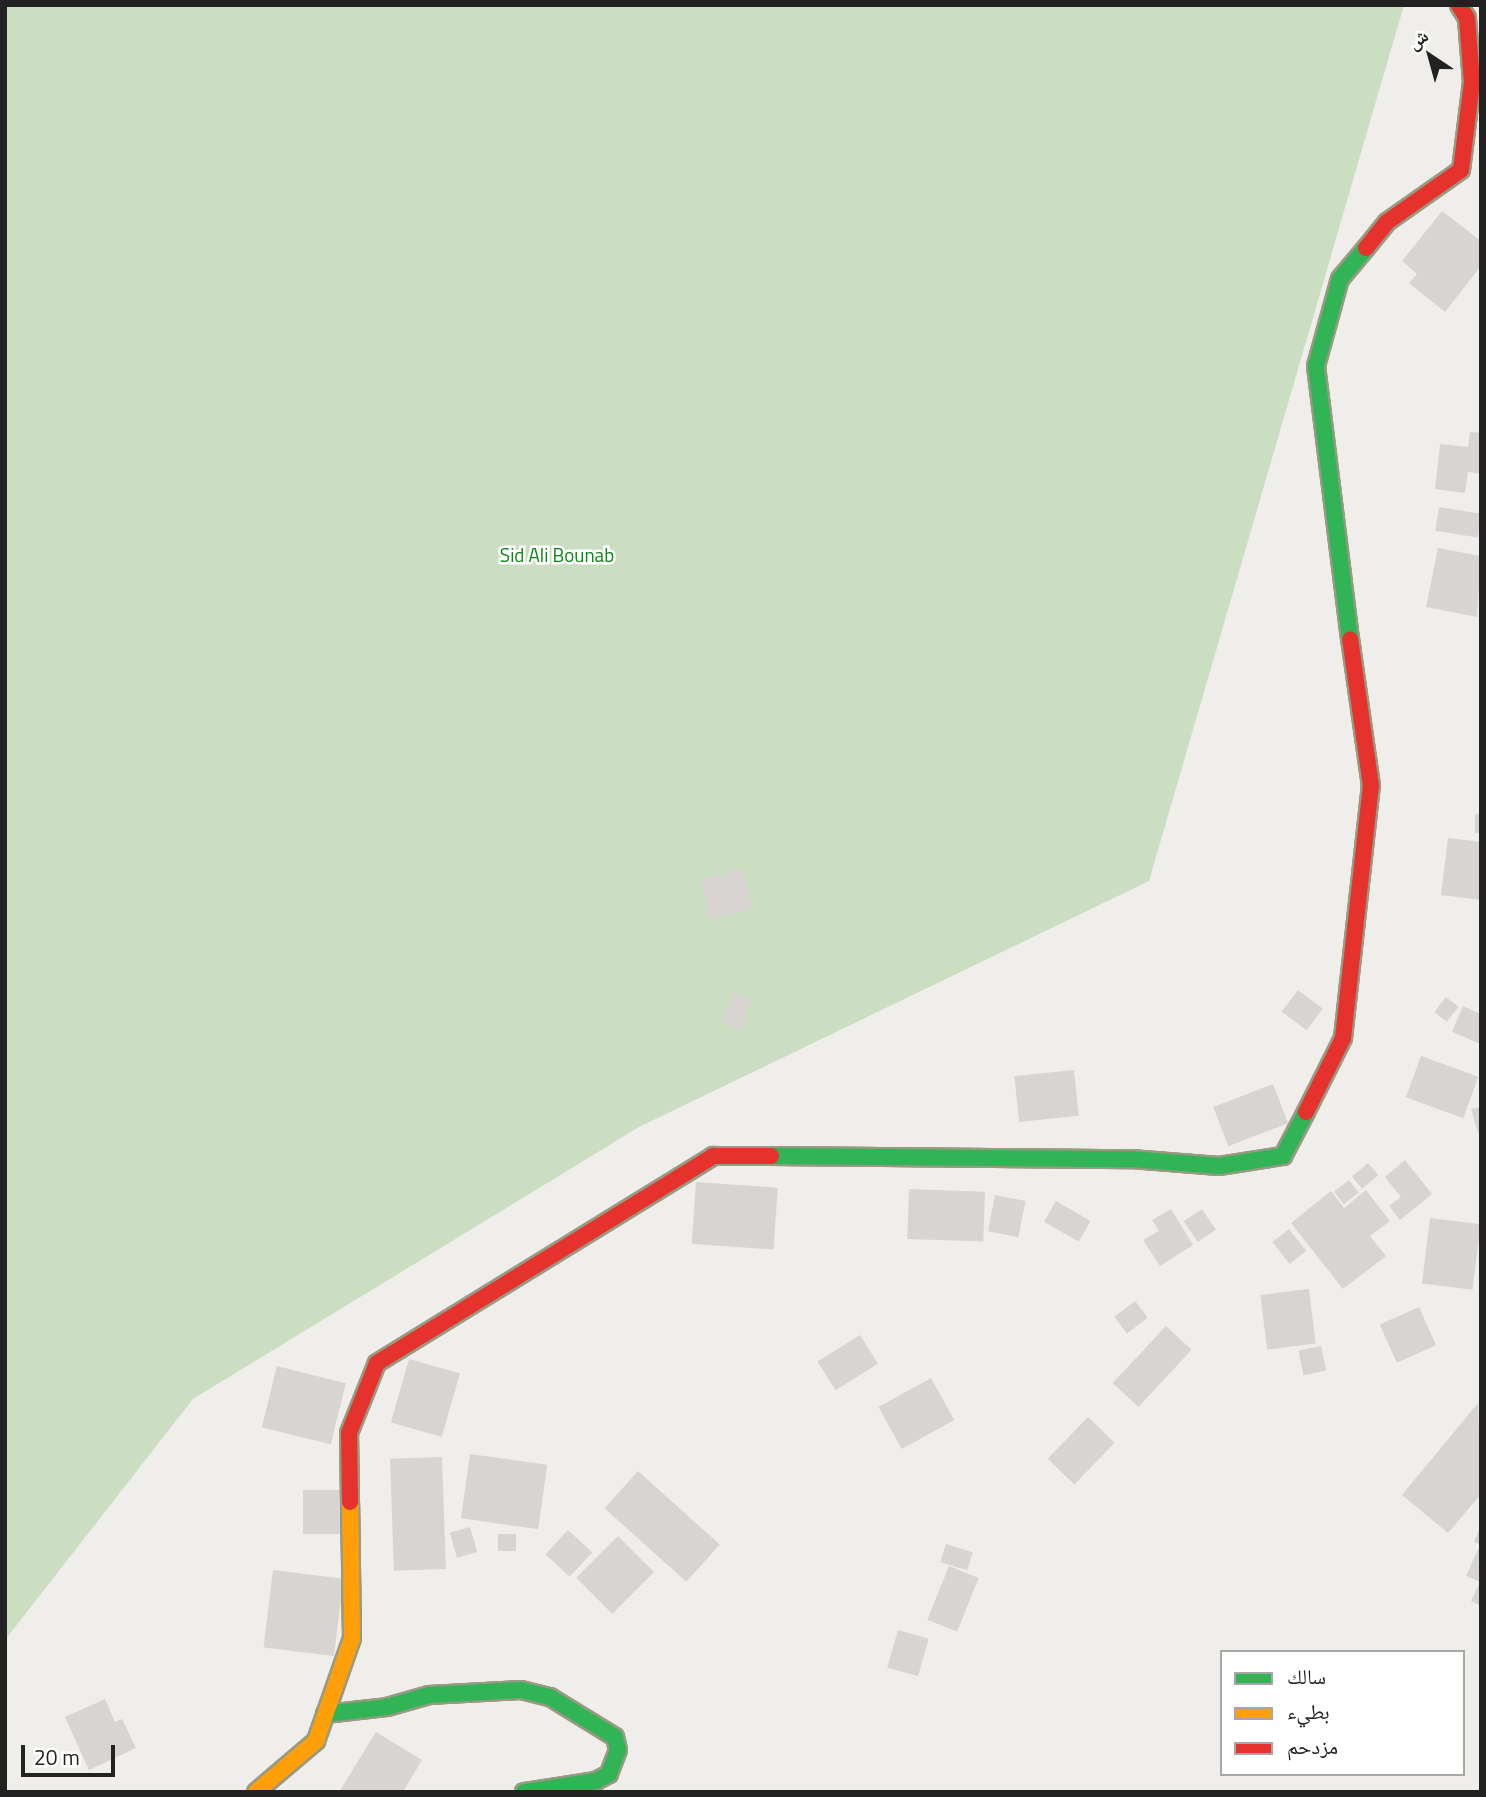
<!DOCTYPE html>
<meta charset="utf-8">
<style>
body{margin:0}
#map{position:relative;width:1486px;height:1797px;overflow:hidden;background:#f0eeeb;font-family:"Titillium Web","Noto Naskh Arabic",sans-serif}
div>[style]{position:absolute}
.forest>*{inset:0;background:#cbdec1}
.building>*{inset:0;background:#d7d4d2;transform-origin:0 0}
.roads{filter:drop-shadow(2px 0 #999a82) drop-shadow(-2px 0 #999a82) drop-shadow(0 2px #999a82) drop-shadow(0 -2px #999a82)}
.fast>*{height:16px;margin:-8px;padding:0 8px;transform-origin:8px;border-radius:8px;background:#30b455}
.slow>*{height:16px;margin:-8px;padding:0 8px;transform-origin:8px;border-radius:8px;background:#ff9f0a}
.jam>*{height:16px;margin:-8px;padding:0 8px;transform-origin:8px;border-radius:8px;background:#e5322d}
span{translate:-50% -50%;white-space:nowrap;text-align:center;line-height:1.15;-webkit-text-stroke:5px #fff;paint-order:stroke}
.park-label{font-size:19px;color:#0c8416}
.frame{position:absolute;inset:0;border:7px solid #222;pointer-events:none}
.legend{position:absolute;left:1220px;top:1650px;width:245px;height:126px;box-sizing:border-box;background:#fff;border:2px solid #a7a7a7;margin:0;padding:9px 12px;list-style:none;font-size:21px;color:#222}
.legend li{display:flex;align-items:center;gap:14px;height:35px}
.legend b{width:35px;border:2px solid #a7a7a7}
.north{position:absolute;left:1395px;top:21px;width:70px;height:70px;-webkit-text-stroke:5px #fff;paint-order:stroke;rotate:324deg;font-size:19px;font-weight:700;line-height:28px;text-align:center;color:#222}
.north::after{content:'';display:block;margin:auto;width:24px;height:32px;background:#222;clip-path:polygon(50% 0,100% 100%,50% 72%,0 100%)}
.scale{position:absolute;left:21px;top:1745px;width:94px;height:32px;box-sizing:border-box;border:4px solid #222;border-top:0;padding-left:9px;font-size:21px;line-height:24px;white-space:nowrap;color:#222;-webkit-text-stroke:5px #fff;paint-order:stroke}
</style>
<div id="map">
<div class="forest">
<i style="clip-path:polygon(5px 5px,1404px 5px,1149px 881px,639px 1127px,193px 1399px,5px 1640px)"></i>
</div>
<div class="building">
<i style="clip-path:polygon(1442px 211px,1481px 241px,1481px 266px,1445px 312px,1409px 283px,1417px 274px,1402px 261px)"></i>
<i style="clip-path:polygon(1470px 432px,1481px 433px,1481px 474px,1468px 472px,1465px 493px,1435px 489px,1440px 444px,1468px 447px)"></i>
<i style="left:1439px;top:507px;width:43px;height:24px;rotate:9deg"></i>
<i style="clip-path:polygon(1438px 548px,1481px 556px,1477px 617px,1426px 607px)"></i>
<i style="left:1475px;top:814px;width:6px;height:19px"></i>
<i style="clip-path:polygon(1448px 838px,1481px 842px,1481px 900px,1441px 895px)"></i>
<i style="left:742px;top:869px;width:41px;height:43px;rotate:75deg"></i>
<i style="left:1298px;top:990px;width:31px;height:27px;rotate:37deg"></i>
<i style="left:733px;top:993px;width:20px;height:31px;rotate:20deg"></i>
<i style="left:1446px;top:997px;width:16px;height:19px;rotate:38deg"></i>
<i style="clip-path:polygon(1463px 1006px,1481px 1014px,1481px 1044px,1452px 1032px)"></i>
<i style="left:1421px;top:1056px;width:61px;height:44px;rotate:20deg"></i>
<i style="left:1074px;top:1070px;width:46px;height:60px;rotate:84deg"></i>
<i style="left:1273px;top:1084px;width:42px;height:64px;rotate:69deg"></i>
<i style="clip-path:polygon(1481px 1107px,1481px 1132px,1478px 1133px,1471px 1109px)"></i>
<i style="clip-path:polygon(1405px 1160px,1432px 1194px,1400px 1220px,1389px 1206px,1401px 1197px,1385px 1177px)"></i>
<i style="left:1368px;top:1163px;width:16px;height:21px;rotate:50deg"></i>
<i style="left:1349px;top:1180px;width:16px;height:19px;rotate:52deg"></i>
<i style="left:696px;top:1182px;width:82px;height:62px;rotate:4deg"></i>
<i style="left:909px;top:1189px;width:76px;height:50px;rotate:2deg"></i>
<i style="clip-path:polygon(1366px 1190px,1390px 1221px,1370px 1236px,1386px 1256px,1343px 1289px,1291px 1223px,1331px 1191px,1344px 1208px)"></i>
<i style="left:995px;top:1195px;width:31px;height:37px;rotate:11deg"></i>
<i style="left:1056px;top:1201px;width:40px;height:24px;rotate:30deg"></i>
<i style="clip-path:polygon(1171px 1209px,1193px 1245px,1160px 1266px,1143px 1240px,1159px 1231px,1152px 1220px)"></i>
<i style="left:1202px;top:1209px;width:25px;height:22px;rotate:56deg"></i>
<i style="left:1430px;top:1218px;width:51px;height:66px;rotate:7deg"></i>
<i style="left:1289px;top:1229px;width:28px;height:21px;rotate:52deg"></i>
<i style="left:1309px;top:1289px;width:55px;height:49px;rotate:83deg"></i>
<i style="left:1135px;top:1301px;width:21px;height:26px;rotate:53deg"></i>
<i style="left:1419px;top:1307px;width:42px;height:43px;rotate:66deg"></i>
<i style="left:1166px;top:1326px;width:35px;height:78px;rotate:43deg"></i>
<i style="left:860px;top:1335px;width:34px;height:50px;rotate:58deg"></i>
<i style="left:1321px;top:1346px;width:25px;height:23px;rotate:78deg"></i>
<i style="left:409px;top:1359px;width:53px;height:66px;rotate:16deg"></i>
<i style="left:277px;top:1366px;width:71px;height:63px;rotate:14deg"></i>
<i style="left:931px;top:1378px;width:48px;height:60px;rotate:61deg"></i>
<i style="clip-path:polygon(1478px 1403px,1481px 1494px,1448px 1533px,1402px 1495px)"></i>
<i style="left:1088px;top:1417px;width:37px;height:58px;rotate:44deg"></i>
<i style="left:470px;top:1454px;width:78px;height:65px;rotate:8deg"></i>
<i style="left:442px;top:1457px;width:112px;height:52px;rotate:88deg"></i>
<i style="left:638px;top:1471px;width:110px;height:50px;rotate:42deg"></i>
<i style="left:303px;top:1490px;width:40px;height:44px"></i>
<i style="clip-path:polygon(1481px 1526px,1481px 1606px,1471px 1601px,1480px 1582px,1466px 1576px,1480px 1545px,1474px 1542px)"></i>
<i style="left:470px;top:1527px;width:26px;height:21px;rotate:74deg"></i>
<i style="left:568px;top:1530px;width:33px;height:33px;rotate:43deg"></i>
<i style="left:516px;top:1534px;width:17px;height:18px;rotate:90deg"></i>
<i style="left:618px;top:1536px;width:51px;height:59px;rotate:45deg"></i>
<i style="left:946px;top:1544px;width:28px;height:19px;rotate:17deg"></i>
<i style="left:949px;top:1566px;width:32px;height:58px;rotate:22deg"></i>
<i style="left:273px;top:1570px;width:71px;height:78px;rotate:7deg"></i>
<i style="left:898px;top:1630px;width:32px;height:39px;rotate:16deg"></i>
<i style="clip-path:polygon(105px 1699px,115px 1722px,122px 1719px,136px 1748px,89px 1770px,65px 1717px)"></i>
<i style="clip-path:polygon(376px 1732px,422px 1760px,403px 1792px,339px 1792px)"></i>
</div>
<div class="roads">
<div class="fast">
<i style="left:1350px;top:639px;width:275px;rotate:-97.1deg"></i>
<i style="left:1316px;top:366px;width:90px;rotate:-74.6deg"></i>
<i style="left:1340px;top:279px;width:40px;rotate:-50deg"></i>
<i style="left:771px;top:1156px;width:360px;rotate:0.5deg"></i>
<i style="left:1131px;top:1159px;width:88px;rotate:4.5deg"></i>
<i style="left:1219px;top:1166px;width:65px;rotate:-8.9deg"></i>
<i style="left:1283px;top:1156px;width:50px;rotate:-62.4deg"></i>
<i style="left:325px;top:1714px;width:62px;rotate:-6.4deg"></i>
<i style="left:387px;top:1707px;width:44px;rotate:-15.9deg"></i>
<i style="left:429px;top:1695px;width:92px;rotate:-3.1deg"></i>
<i style="left:521px;top:1690px;width:30px;rotate:14deg"></i>
<i style="left:550px;top:1697px;width:76px;rotate:31.6deg"></i>
<i style="left:615px;top:1737px;width:13px;rotate:77deg"></i>
<i style="left:618px;top:1750px;width:26px;rotate:111deg"></i>
<i style="left:609px;top:1774px;width:15px;rotate:152deg"></i>
<i style="left:596px;top:1781px;width:73px;rotate:171.3deg"></i>
</div>
<div class="slow">
<i style="left:256px;top:1792px;width:79px;rotate:-40.4deg"></i>
<i style="left:316px;top:1741px;width:109px;rotate:-70.7deg"></i>
<i style="left:352px;top:1638px;width:136px;rotate:-90.8deg"></i>
</div>
<div class="jam">
<i style="left:1366px;top:248px;width:33px;rotate:-51deg"></i>
<i style="left:1387px;top:222px;width:90px;rotate:-35.1deg"></i>
<i style="left:1461px;top:170px;width:89px;rotate:-82.9deg"></i>
<i style="left:1472px;top:82px;width:64px;rotate:-94.5deg"></i>
<i style="left:1467px;top:18px;width:15px;rotate:-122deg"></i>
<i style="left:1306px;top:1112px;width:83px;rotate:-63.4deg"></i>
<i style="left:1343px;top:1038px;width:254px;rotate:-83.7deg"></i>
<i style="left:1371px;top:786px;width:148px;rotate:-98.1deg"></i>
<i style="left:350px;top:1502px;width:69px;rotate:-90.8deg"></i>
<i style="left:349px;top:1433px;width:75px;rotate:-68.2deg"></i>
<i style="left:377px;top:1363px;width:395px;rotate:-31.6deg"></i>
<i style="left:713px;top:1156px;width:58px"></i>
</div>
</div>
<div class="park-label">
<span style="left:557px;top:555px">Sid Ali Bounab</span>
</div>
<div class="frame"></div>
<ul class="legend">
<li><b style="height:9px;background:#30b455"></b>سالك</li>
<li><b style="height:9px;background:#ff9f0a"></b>بطيء</li>
<li><b style="height:9px;background:#e5322d"></b>مزدحم</li>
</ul>
<div class="north">ش</div>
<div class="scale">20 m</div>
</div>
